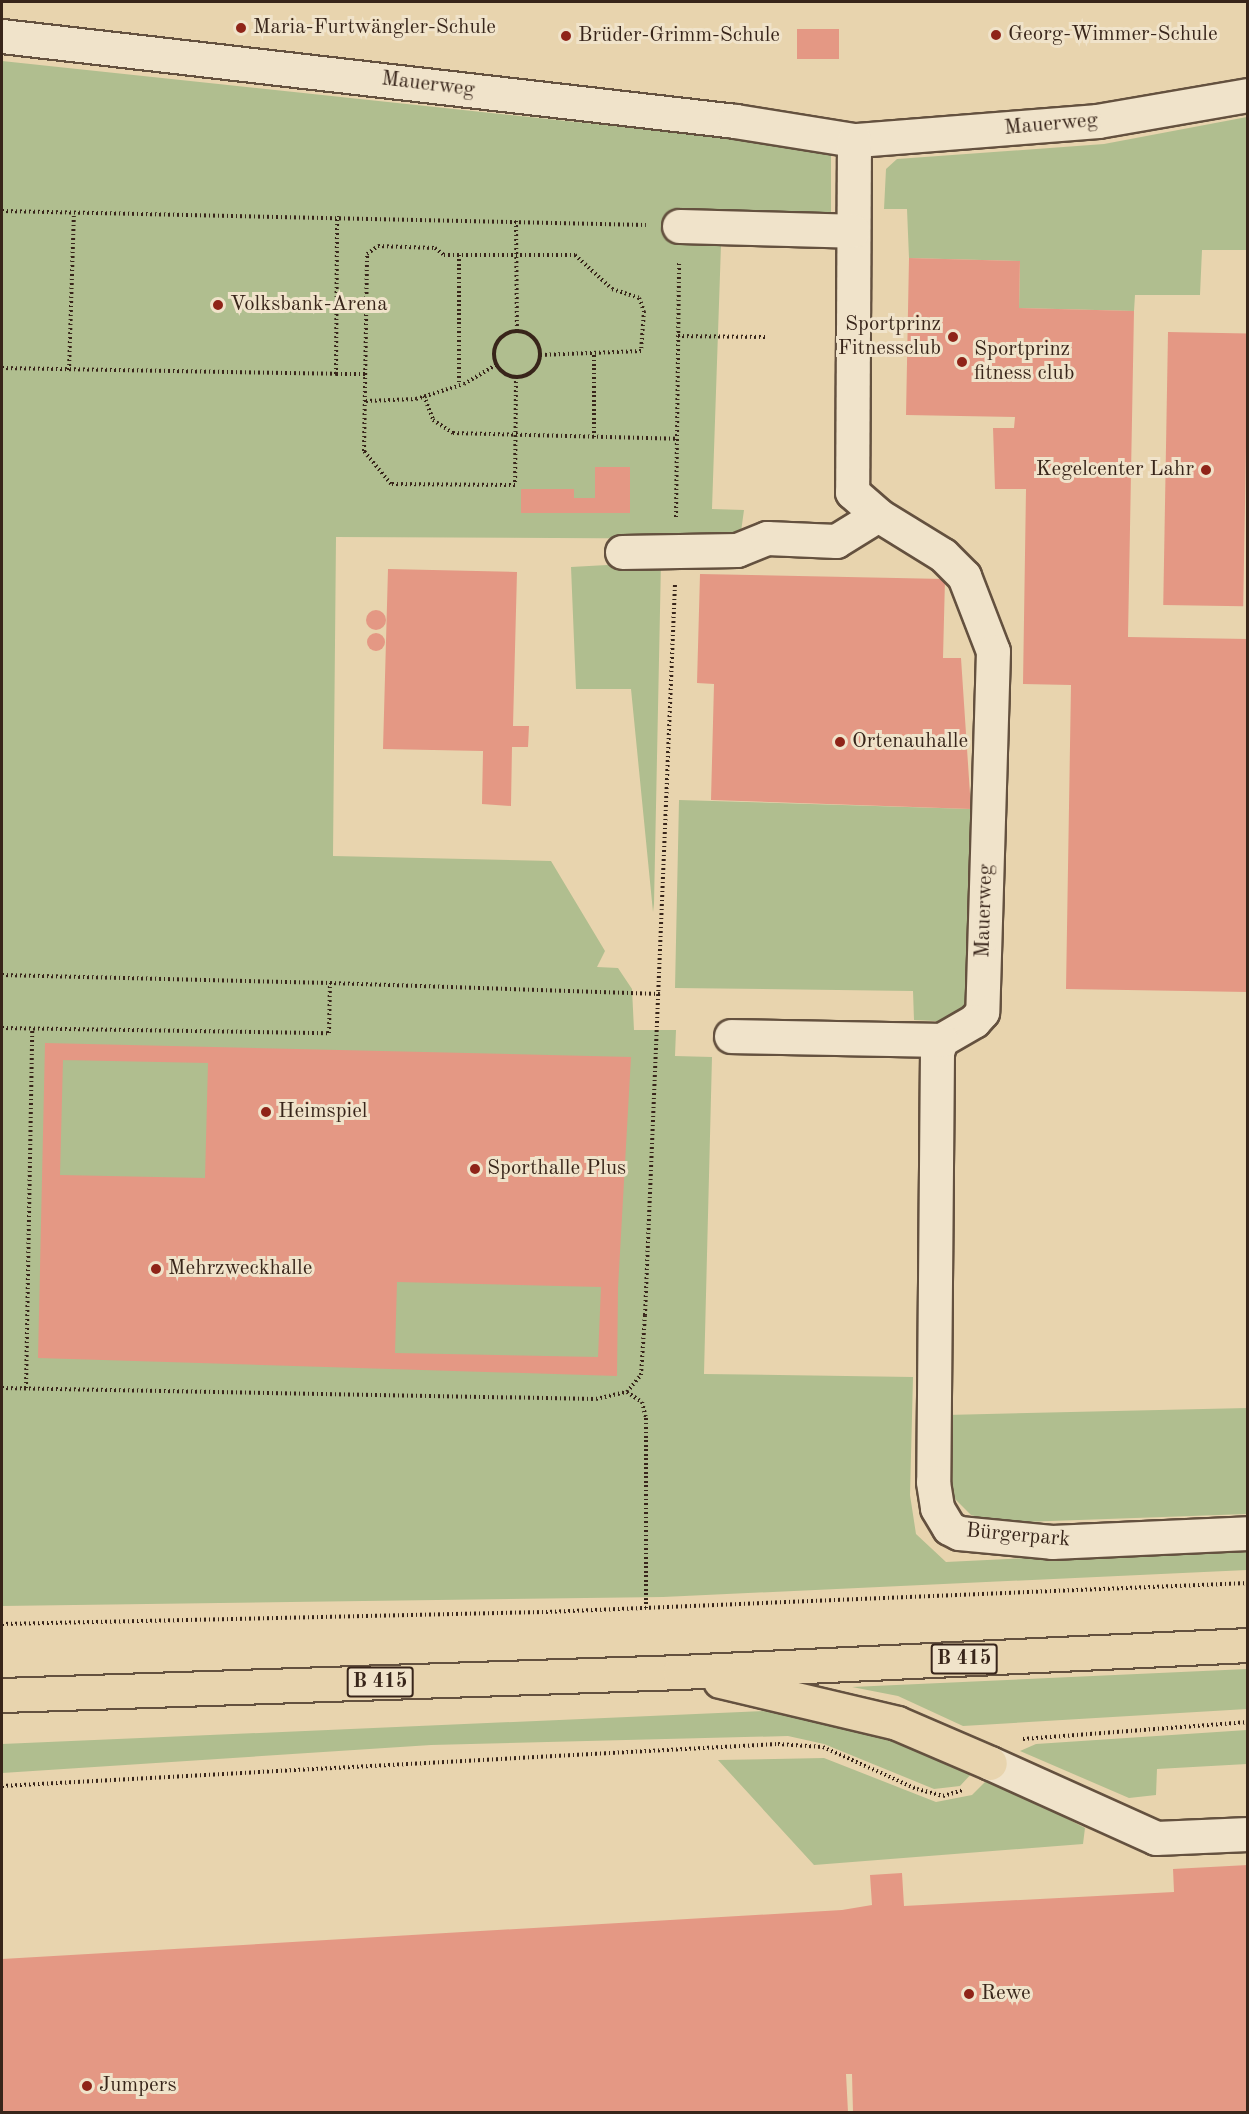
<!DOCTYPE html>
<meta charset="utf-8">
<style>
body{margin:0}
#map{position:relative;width:1249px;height:2114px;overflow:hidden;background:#e8d4ae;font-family:"Old Standard TT",serif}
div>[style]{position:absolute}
.green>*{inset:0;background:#b0be8f}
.building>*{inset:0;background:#e49884;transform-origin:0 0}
.round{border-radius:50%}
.path>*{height:4px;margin-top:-2px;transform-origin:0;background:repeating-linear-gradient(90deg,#38251a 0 1.5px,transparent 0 4.5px)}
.path>.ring{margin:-2px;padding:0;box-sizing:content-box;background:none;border:4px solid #38251a;border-radius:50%}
.roads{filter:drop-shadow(2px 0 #64513f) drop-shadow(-2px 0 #64513f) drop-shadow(0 2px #64513f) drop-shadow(0 -2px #64513f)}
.minor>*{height:33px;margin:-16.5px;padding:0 16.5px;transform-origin:16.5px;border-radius:16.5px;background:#f0e3ca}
.major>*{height:33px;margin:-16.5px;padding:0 16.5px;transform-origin:16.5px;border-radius:16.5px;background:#e8d4ae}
.dots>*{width:16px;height:16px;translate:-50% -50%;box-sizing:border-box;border:3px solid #f0e3ca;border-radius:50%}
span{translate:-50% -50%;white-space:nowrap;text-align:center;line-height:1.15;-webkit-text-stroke:6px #f0e3ca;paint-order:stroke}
.shield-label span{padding:2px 4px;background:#f0e3ca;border:2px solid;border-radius:4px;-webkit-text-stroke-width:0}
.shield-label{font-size:20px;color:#38251a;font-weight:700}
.poi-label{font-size:21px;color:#38251a}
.left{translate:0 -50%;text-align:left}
.right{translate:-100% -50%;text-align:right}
.street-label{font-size:21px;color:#38251a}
.frame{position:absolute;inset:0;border:3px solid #38251a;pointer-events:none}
</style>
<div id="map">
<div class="green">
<i style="clip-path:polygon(2px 61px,831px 149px,831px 220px,693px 217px,694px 244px,721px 245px,712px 509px,744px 510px,740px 539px,336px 537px,333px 856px,551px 861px,605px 951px,597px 967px,618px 968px,632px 989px,634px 1030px,676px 1030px,675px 1056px,712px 1057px,704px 1374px,913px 1377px,910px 1495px,916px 1534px,946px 1562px,1247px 1547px,1247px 1570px,663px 1597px,2px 1606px)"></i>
<i style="clip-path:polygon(1247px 117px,1247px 250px,1202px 250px,1200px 295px,1135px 295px,1134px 311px,1019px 308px,1020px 261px,909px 258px,907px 209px,884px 209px,886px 169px,897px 159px,1104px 144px)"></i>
<i style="clip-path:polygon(661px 562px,654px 904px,653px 912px,631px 689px,576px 689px,571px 567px)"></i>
<i style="clip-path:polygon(679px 800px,971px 809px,969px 1007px,955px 1022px,914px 1020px,913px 991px,675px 988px)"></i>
<i style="clip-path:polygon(1247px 1408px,1247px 1514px,996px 1523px,971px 1515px,949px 1493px,946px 1415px)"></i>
<i style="clip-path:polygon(1247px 1669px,1247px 1709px,963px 1726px,898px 1696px,852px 1687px)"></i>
<i style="clip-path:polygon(790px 1710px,866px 1726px,973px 1772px,960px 1786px,934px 1789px,824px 1744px,788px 1736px,431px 1745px,2px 1773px,2px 1744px)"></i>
<i style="clip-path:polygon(1247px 1730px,1247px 1764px,1157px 1769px,1156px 1795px,1129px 1798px,1020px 1751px,1036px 1744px)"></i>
<i style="clip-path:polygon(824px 1758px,936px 1802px,972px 1795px,989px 1778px,1085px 1828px,1083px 1844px,814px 1865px,718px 1760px)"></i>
</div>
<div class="building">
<i style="left:797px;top:29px;width:42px;height:30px"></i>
<i style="clip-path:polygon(909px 258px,1020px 261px,1019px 308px,1134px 311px,1128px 637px,1248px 639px,1248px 992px,1066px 989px,1071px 685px,1023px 684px,1026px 489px,995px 489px,993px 428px,1014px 428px,1015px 417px,906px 415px)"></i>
<i style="left:1168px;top:332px;width:80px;height:273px;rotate:1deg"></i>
<i style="clip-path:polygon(595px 467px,630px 467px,630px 513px,521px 513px,521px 489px,574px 489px,574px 498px,595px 498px)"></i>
<i style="clip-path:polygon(388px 569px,517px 572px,513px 726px,529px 726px,528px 747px,512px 747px,511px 806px,482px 804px,483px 751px,383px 749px)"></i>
<i style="clip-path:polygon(700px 574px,945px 579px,943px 658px,961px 658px,971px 809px,711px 800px,714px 684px,697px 683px)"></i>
<i class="round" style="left:366px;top:610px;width:20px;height:20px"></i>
<i class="round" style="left:367px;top:633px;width:18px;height:18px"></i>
<i style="clip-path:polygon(evenodd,45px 1043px,631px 1057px,618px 1288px,617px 1376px,38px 1358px,45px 1043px,63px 1060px,208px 1063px,205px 1178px,60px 1175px,63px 1060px,45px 1043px,397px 1282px,601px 1287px,598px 1357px,395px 1353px,397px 1282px)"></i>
<i style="clip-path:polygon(1248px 1865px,1248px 2112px,853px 2112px,852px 2074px,846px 2074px,848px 2112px,2px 2112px,2px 1959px,842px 1910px,872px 1905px,870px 1875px,902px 1873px,904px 1906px,1174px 1892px,1173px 1869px)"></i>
</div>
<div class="path">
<i style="left:2px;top:211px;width:644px;rotate:1.25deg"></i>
<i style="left:516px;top:221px;width:109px;rotate:89.5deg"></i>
<i style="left:459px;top:255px;width:130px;rotate:90deg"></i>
<i class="ring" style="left:494px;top:331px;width:42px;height:42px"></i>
<i style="left:678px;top:336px;width:88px;rotate:0.7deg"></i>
<i style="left:594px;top:355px;width:84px;rotate:90deg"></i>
<i style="left:2px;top:368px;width:334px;rotate:1deg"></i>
<i style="left:336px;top:374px;width:158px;rotate:-89.6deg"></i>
<i style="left:69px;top:370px;width:156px;rotate:-88.2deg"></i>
<i style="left:336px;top:374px;width:30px"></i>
<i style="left:516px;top:377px;width:108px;rotate:90.5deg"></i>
<i style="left:515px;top:485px;width:124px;rotate:-179.5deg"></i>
<i style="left:391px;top:484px;width:43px;rotate:-129.3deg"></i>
<i style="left:364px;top:451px;width:197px;rotate:-89.1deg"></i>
<i style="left:367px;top:254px;width:14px;rotate:-36deg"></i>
<i style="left:378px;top:246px;width:57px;rotate:2deg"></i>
<i style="left:435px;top:248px;width:11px;rotate:38deg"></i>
<i style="left:444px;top:255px;width:131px"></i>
<i style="left:575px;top:255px;width:50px;rotate:42.6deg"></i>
<i style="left:612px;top:289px;width:28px;rotate:18deg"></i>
<i style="left:639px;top:298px;width:14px;rotate:69deg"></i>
<i style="left:644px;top:311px;width:40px;rotate:94.3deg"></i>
<i style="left:641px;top:351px;width:101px;rotate:177.7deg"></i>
<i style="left:424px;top:396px;width:26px;rotate:69deg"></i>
<i style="left:433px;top:420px;width:24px;rotate:33deg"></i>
<i style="left:453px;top:433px;width:224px;rotate:1.5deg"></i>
<i style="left:366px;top:401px;width:50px;rotate:-2.3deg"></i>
<i style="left:416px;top:399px;width:50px;rotate:-17.4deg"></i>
<i style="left:464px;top:384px;width:37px;rotate:-31deg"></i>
<i style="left:676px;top:517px;width:256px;rotate:-89.3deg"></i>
<i style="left:2px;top:975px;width:328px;rotate:1.4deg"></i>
<i style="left:2px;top:1028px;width:327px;rotate:0.9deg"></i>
<i style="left:329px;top:1033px;width:50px;rotate:-88.9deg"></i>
<i style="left:330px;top:983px;width:330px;rotate:1.9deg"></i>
<i style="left:2px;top:1388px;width:594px;rotate:1.06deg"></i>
<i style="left:596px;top:1399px;width:32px;rotate:-13deg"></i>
<i style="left:627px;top:1392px;width:22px;rotate:-51deg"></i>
<i style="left:641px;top:1375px;width:60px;rotate:-86.2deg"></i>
<i style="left:645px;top:1315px;width:731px;rotate:-87.65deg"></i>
<i style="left:26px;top:1388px;width:360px;rotate:-89deg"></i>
<i style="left:627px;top:1392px;width:18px;rotate:34deg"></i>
<i style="left:642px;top:1402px;width:16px;rotate:76deg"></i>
<i style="left:646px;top:1418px;width:190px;rotate:90deg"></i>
<i style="left:2px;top:1624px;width:544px;rotate:-1.26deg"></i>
<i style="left:546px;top:1612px;width:703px;rotate:-2.37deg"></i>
<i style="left:1023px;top:1739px;width:226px;rotate:-4.3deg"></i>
<i style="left:2px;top:1786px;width:777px;rotate:-3.1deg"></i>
<i style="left:778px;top:1744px;width:45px;rotate:3.8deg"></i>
<i style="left:823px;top:1747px;width:103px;rotate:24.1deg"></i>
<i style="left:917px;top:1789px;width:27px;rotate:15deg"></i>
<i style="left:943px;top:1796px;width:22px;rotate:-16deg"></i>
</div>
<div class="roads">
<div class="minor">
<i style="left:2px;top:36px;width:738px;rotate:6.61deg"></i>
<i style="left:735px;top:121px;width:121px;rotate:9.1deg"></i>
<i style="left:1248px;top:95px;width:152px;rotate:170.2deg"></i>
<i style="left:1098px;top:121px;width:245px;rotate:175.5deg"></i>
<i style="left:854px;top:140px;width:352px;rotate:90.3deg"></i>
<i style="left:852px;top:492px;width:35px;rotate:41deg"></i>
<i style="left:878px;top:515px;width:76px;rotate:31.6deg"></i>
<i style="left:943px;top:555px;width:30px;rotate:45deg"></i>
<i style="left:964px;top:576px;width:80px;rotate:68.9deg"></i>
<i style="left:993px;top:651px;width:361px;rotate:91.7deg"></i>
<i style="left:982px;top:1012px;width:12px;rotate:132deg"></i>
<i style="left:974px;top:1021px;width:38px;rotate:150deg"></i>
<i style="left:941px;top:1040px;width:13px;rotate:108deg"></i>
<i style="left:937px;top:1052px;width:430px;rotate:90.5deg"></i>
<i style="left:933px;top:1482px;width:26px;rotate:81deg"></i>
<i style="left:937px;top:1508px;width:23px;rotate:59deg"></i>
<i style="left:949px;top:1528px;width:11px;rotate:27deg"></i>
<i style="left:959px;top:1533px;width:93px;rotate:5.5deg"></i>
<i style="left:1052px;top:1542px;width:196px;rotate:-2.6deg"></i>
<i style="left:679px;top:226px;width:174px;rotate:1.6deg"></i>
<i style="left:622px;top:552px;width:115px;rotate:-1deg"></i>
<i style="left:737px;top:550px;width:32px;rotate:-22deg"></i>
<i style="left:767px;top:538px;width:69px;rotate:2.5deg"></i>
<i style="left:836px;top:541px;width:49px;rotate:-31.8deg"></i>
<i style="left:731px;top:1036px;width:210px;rotate:1.1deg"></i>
<i style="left:990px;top:1763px;width:182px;rotate:24.3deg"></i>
<i style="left:1156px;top:1838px;width:92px;rotate:-2.5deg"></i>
</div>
<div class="major">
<i style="left:720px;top:1681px;width:182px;rotate:13.3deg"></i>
<i style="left:897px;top:1723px;width:101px;rotate:23.3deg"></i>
<i style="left:2px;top:1695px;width:678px;rotate:-1.94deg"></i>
<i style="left:680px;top:1672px;width:569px;rotate:-2.72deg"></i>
</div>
</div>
<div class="dots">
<i style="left:241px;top:28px;background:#8f2418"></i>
<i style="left:996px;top:35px;background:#8f2418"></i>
<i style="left:566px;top:36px;background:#8f2418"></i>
<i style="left:218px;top:305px;background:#8f2418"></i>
<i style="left:953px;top:337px;background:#8f2418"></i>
<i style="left:962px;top:362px;background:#8f2418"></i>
<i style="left:1206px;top:470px;background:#8f2418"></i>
<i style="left:840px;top:742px;background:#8f2418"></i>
<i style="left:266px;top:1112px;background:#8f2418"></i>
<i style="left:475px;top:1169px;background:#8f2418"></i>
<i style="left:156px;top:1269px;background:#8f2418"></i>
<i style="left:969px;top:1994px;background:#8f2418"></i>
<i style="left:87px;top:2086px;background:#8f2418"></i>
</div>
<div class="shield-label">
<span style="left:964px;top:1659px">B 415</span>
<span style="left:380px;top:1682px">B 415</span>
</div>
<div class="poi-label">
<span class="left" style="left:253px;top:28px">Maria-Furtwängler-Schule</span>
<span class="left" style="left:1008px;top:35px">Georg-Wimmer-Schule</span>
<span class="left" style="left:578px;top:36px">Brüder-Grimm-Schule</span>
<span class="left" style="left:230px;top:305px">Volksbank-Arena</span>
<span class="right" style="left:941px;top:337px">Sportprinz<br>Fitnessclub</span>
<span class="left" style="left:974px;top:362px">Sportprinz<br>fitness club</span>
<span class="right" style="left:1194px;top:470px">Kegelcenter Lahr</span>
<span class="left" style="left:852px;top:742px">Ortenauhalle</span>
<span class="left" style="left:278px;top:1112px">Heimspiel</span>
<span class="left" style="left:487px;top:1169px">Sporthalle Plus</span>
<span class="left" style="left:168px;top:1269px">Mehrzweckhalle</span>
<span class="left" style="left:981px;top:1994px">Rewe</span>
<span class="left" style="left:99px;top:2086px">Jumpers</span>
</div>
<div class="street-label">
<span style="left:428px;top:85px;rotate:7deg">Mauerweg</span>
<span style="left:1051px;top:125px;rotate:-5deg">Mauerweg</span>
<span style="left:985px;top:911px;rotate:-88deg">Mauerweg</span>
<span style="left:1018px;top:1536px;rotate:5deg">Bürgerpark</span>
</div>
<div class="frame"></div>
</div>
